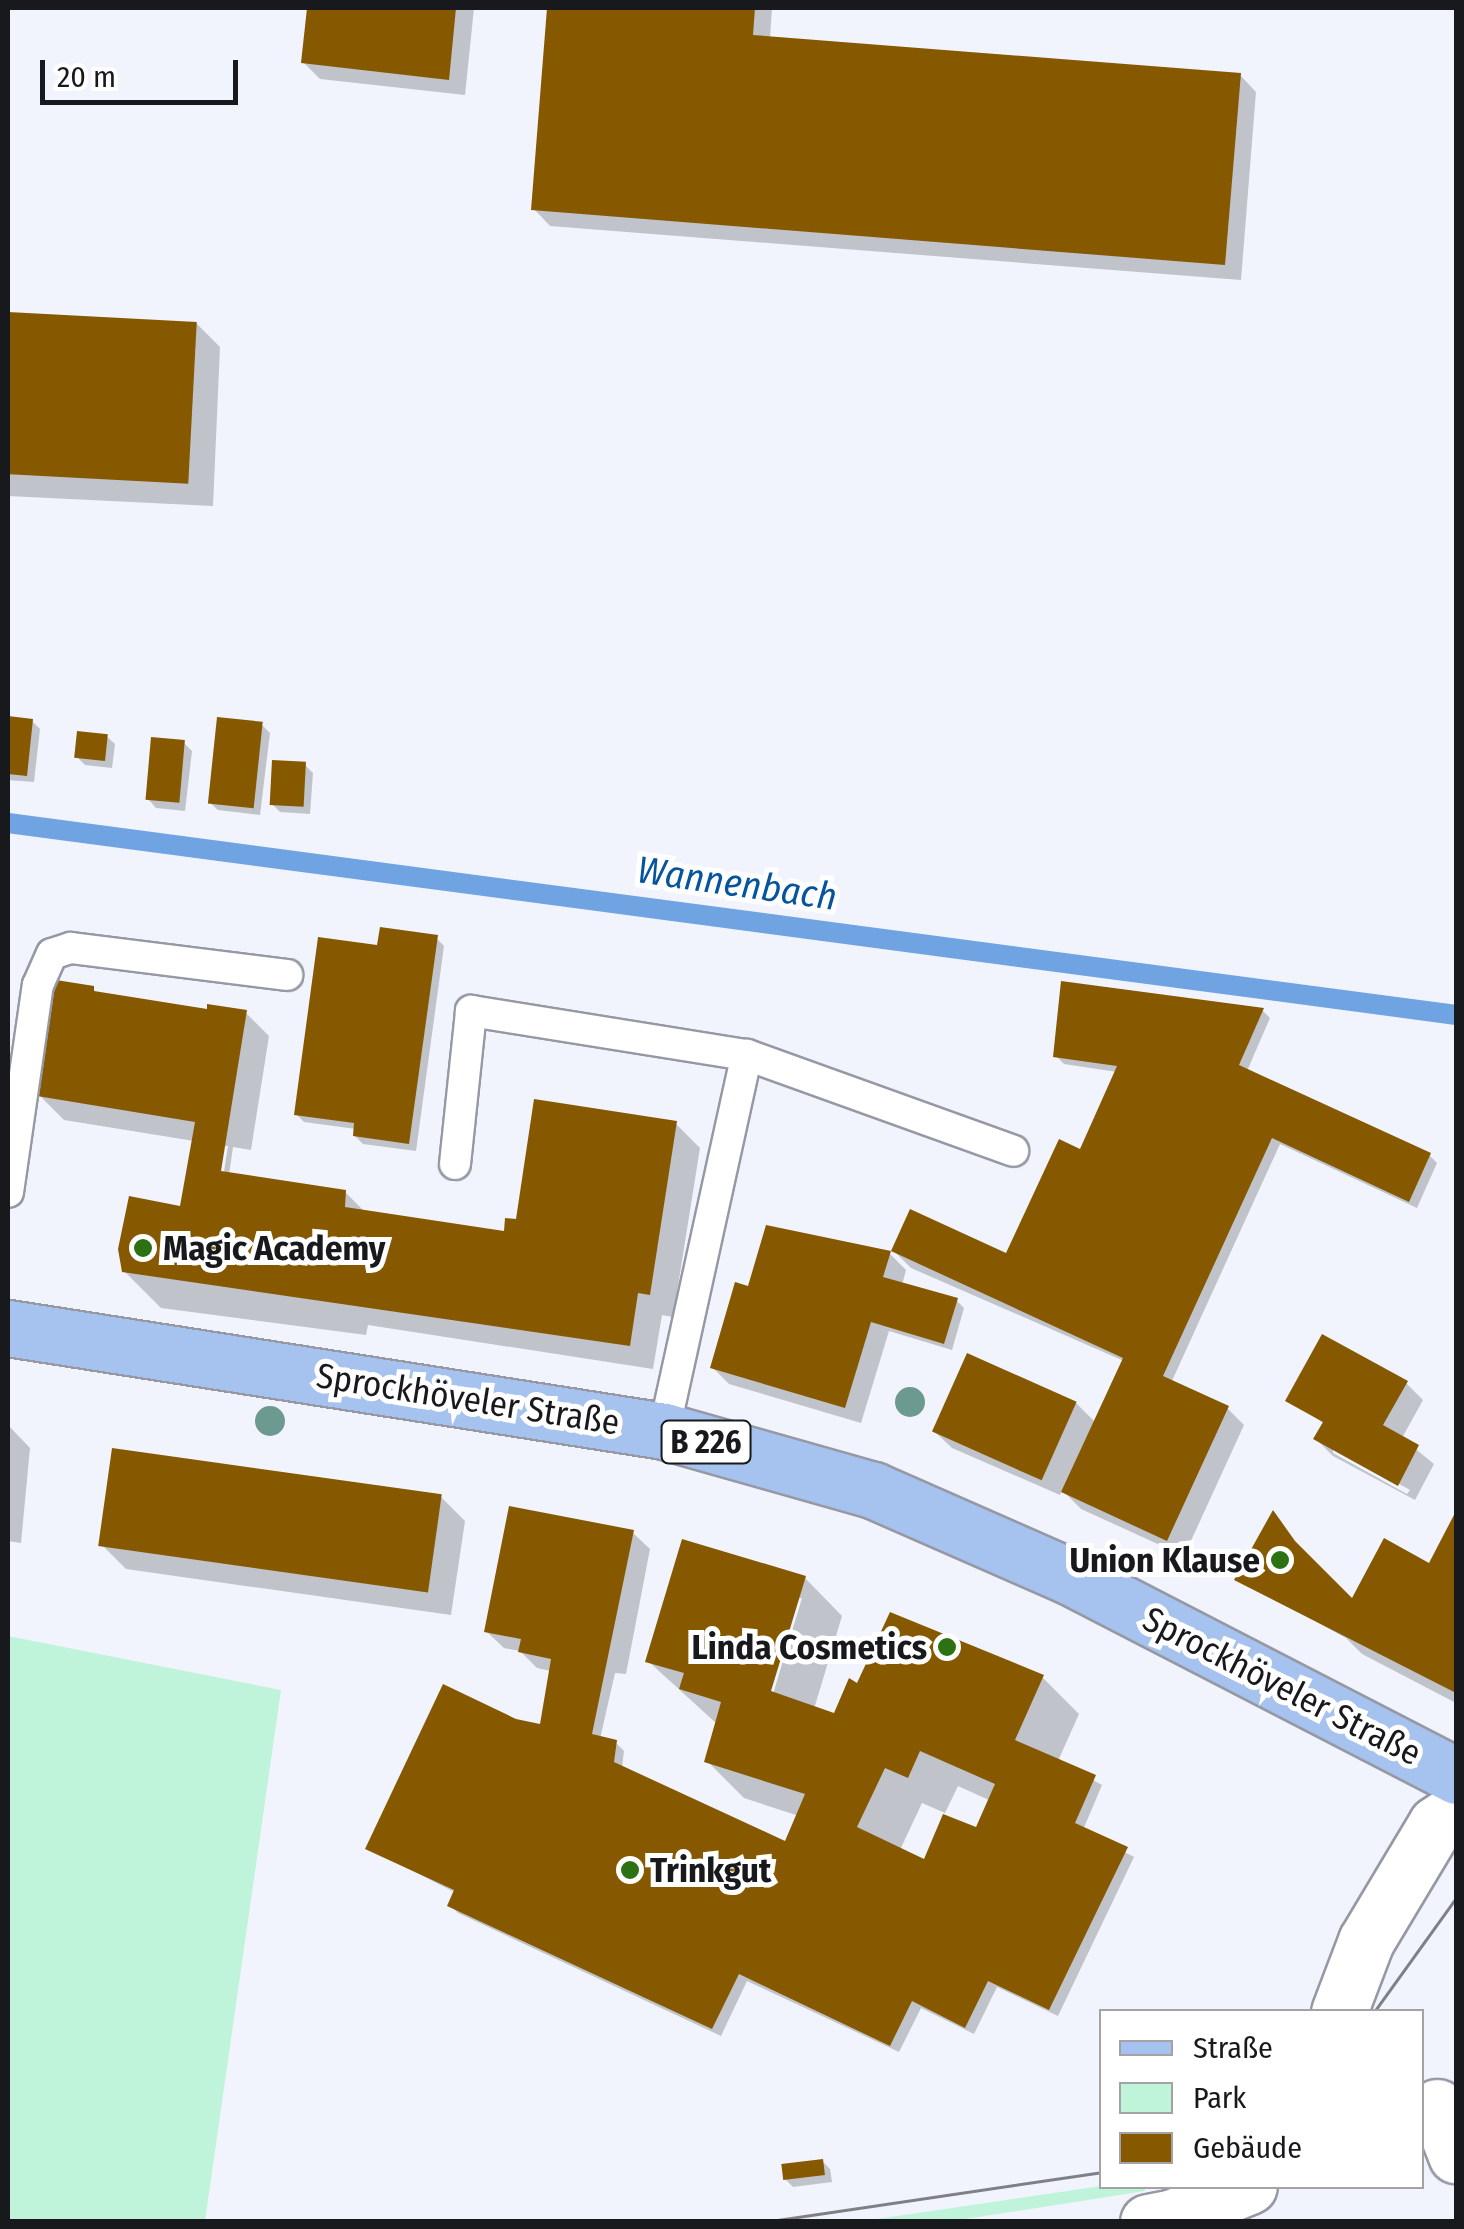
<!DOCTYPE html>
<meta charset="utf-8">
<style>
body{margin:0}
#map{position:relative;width:1464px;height:2229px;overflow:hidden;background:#f1f4fd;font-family:"Fira Sans Condensed",sans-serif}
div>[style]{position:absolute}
.green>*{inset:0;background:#bff4da}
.shadow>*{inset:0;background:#0003}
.stream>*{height:20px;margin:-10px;padding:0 10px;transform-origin:10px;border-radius:10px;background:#6fa3e1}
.building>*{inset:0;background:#865900;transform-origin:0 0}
.roads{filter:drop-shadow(2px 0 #9699a4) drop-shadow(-2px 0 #9699a4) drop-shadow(0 2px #9699a4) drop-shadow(0 -2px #9699a4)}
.lane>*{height:30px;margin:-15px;padding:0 15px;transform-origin:15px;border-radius:15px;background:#fff}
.street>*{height:55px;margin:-27.5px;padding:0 27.5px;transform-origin:27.5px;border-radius:27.5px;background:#fff}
.primary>*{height:55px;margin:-27.5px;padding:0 27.5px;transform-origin:27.5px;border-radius:27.5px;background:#a6c2ee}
.tram>*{height:2.5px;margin:-1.25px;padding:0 1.25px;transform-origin:1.25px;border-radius:1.25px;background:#7e8086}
.trees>*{width:30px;height:30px;margin:-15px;border-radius:50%;background:#6c9a90}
.dots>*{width:28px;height:28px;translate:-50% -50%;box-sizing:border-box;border:5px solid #fff;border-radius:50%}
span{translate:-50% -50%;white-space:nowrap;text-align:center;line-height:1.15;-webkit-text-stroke:10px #fff;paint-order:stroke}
.shield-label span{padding:2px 8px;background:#fff;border:2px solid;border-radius:8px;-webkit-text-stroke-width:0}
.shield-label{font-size:32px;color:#18191d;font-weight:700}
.poi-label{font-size:35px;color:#18191d;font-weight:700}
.left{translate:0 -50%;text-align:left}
.right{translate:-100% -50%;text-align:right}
.street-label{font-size:35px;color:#18191d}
.water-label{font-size:38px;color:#05549d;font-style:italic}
.frame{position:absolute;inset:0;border:10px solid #18191d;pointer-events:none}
.legend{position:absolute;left:1099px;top:2009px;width:325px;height:180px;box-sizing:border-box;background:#fff;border:2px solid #a3a3a5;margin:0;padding:12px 18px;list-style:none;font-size:30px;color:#18191d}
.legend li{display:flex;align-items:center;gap:20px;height:50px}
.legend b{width:50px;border:2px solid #a3a3a5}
.scale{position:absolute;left:40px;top:60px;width:198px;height:45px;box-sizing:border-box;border:5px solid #18191d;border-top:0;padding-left:12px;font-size:30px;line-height:35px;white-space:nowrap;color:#18191d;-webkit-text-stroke:8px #fff;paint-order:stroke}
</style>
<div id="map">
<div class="green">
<i style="clip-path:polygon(8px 1636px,281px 1690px,205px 2221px,8px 2221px)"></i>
<i style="clip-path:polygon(1101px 2186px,1144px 2187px,1145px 2191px,953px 2221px,863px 2221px)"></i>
</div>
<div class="shadow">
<i style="clip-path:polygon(309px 8px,474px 8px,465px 95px,320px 79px,303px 62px)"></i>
<i style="clip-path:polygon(549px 8px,772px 8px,770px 39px,1240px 75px,1256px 92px,1241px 280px,550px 226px,534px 209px)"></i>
<i style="clip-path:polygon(8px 314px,196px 323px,220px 347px,213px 506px,8px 496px)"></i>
<i style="clip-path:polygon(8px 719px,32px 721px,40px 729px,34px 782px,8px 780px)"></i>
<i style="clip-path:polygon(262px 725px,270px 733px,260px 815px,218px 810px,209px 802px)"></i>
<i style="clip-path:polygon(106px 736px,115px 744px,112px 768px,85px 765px,77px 757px)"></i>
<i style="clip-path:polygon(184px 743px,192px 751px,185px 811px,156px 808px,148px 799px)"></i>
<i style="clip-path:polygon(305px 765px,313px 773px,310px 814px,280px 812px,272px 804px)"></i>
<i style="clip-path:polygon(436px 938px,444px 946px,416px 1151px,363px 1144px,355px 1136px,356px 1129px,304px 1122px,296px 1114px,379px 948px)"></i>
<i style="clip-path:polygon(evenodd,93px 989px,99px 995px,209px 1012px,245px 1012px,269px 1036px,251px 1150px,233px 1147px,229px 1175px,345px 1192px,365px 1212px,506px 1234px,518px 1222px,676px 1124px,700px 1148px,673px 1317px,662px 1315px,653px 1369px,368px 1325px,366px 1335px,161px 1308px,124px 1271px,182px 1209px,194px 1141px,64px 1120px,40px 1096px,93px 989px,222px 1146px,228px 1146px,222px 1184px,217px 1183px,222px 1146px)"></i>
<i style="clip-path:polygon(1262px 1010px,1270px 1018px,1247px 1071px,1429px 1155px,1437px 1163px,1417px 1208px,1280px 1144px,1171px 1383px,1227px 1408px,1244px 1425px,1184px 1556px,1081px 1509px,1062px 1490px,1060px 1495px,952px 1448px,935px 1432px,1076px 1403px,1096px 1423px,1124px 1361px,911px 1268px,894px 1251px,1007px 1256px,1081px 1152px,1117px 1072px,1064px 1064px,1056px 1056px)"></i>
<i style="clip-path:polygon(890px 1254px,906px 1270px,902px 1285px,956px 1300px,964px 1308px,952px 1350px,889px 1331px,861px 1423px,729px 1384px,712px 1367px,750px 1289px)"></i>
<i style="clip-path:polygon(evenodd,1406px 1383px,1423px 1400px,1402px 1438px,1434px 1464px,1415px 1500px,1333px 1456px,1316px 1439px,1325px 1424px,1288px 1400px,1406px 1383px,1333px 1447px,1410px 1490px,1407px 1494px,1333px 1453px,1333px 1447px)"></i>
<i style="clip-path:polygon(8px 1425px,30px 1448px,21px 1543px,8px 1541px)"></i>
<i style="clip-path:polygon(441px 1497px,465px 1521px,451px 1615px,126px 1569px,102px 1545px)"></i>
<i style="clip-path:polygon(1274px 1514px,1302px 1552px,1353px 1602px,1430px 1566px,1456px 1517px,1456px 1703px,1362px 1654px,1346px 1638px,1237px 1579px)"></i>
<i style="clip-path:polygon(evenodd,633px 1533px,650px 1549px,626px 1674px,615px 1673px,600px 1739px,616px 1743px,624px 1751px,622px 1768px,787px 1843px,799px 1816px,744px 1798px,707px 1761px,717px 1724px,648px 1661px,805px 1578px,842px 1616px,814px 1709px,835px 1716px,858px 1686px,1042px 1677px,1079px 1714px,1058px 1761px,1102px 1785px,1083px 1830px,1134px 1857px,1058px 2016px,997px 1987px,974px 2034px,921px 2008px,899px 2052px,747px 1981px,721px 2036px,458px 1913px,450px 1905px,456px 1893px,368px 1848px,515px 1721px,542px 1727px,551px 1671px,537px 1668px,520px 1651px,504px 1648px,487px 1632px,633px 1533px,797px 1598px,802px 1598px,770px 1704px,765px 1702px,797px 1598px,633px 1533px,958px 1786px,991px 1801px,977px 1832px,925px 1862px,900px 1850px,922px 1803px,945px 1813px,958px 1786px)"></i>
<i style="clip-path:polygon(822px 2161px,830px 2169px,832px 2182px,793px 2187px,785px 2179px)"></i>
</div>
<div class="stream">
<i style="left:8px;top:823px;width:1461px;rotate:7.55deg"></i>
</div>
<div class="building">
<i style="clip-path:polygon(307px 8px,456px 8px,449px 80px,301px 63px)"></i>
<i style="clip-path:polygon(547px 8px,755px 8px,753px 35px,1241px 73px,1225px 265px,531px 210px)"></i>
<i style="left:8px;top:312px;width:189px;height:162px;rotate:3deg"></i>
<i style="clip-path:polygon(8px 716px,33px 719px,27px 776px,8px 774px)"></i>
<i style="left:217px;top:717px;width:46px;height:87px;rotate:6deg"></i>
<i style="left:77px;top:731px;width:31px;height:27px;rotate:6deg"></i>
<i style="left:151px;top:737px;width:34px;height:63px;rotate:5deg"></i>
<i style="left:272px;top:760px;width:34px;height:45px;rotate:3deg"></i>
<i style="clip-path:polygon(380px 927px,438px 935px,409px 1144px,353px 1136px,354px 1123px,294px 1115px,318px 937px,377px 945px)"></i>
<i style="clip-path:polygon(56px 980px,94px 986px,94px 991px,207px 1009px,207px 1004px,247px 1010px,221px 1171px,346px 1190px,345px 1207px,504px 1231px,505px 1218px,516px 1219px,534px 1099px,677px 1121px,650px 1295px,638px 1293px,630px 1346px,122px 1272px,118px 1249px,129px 1196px,180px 1206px,195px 1122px,37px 1096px)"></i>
<i style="clip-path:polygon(1061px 981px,1264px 1008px,1239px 1065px,1431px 1153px,1409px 1202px,1272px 1138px,1163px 1376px,1229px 1406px,1167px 1541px,1061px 1492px,1123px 1358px,891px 1251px,910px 1209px,1006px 1253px,1059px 1139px,1080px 1149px,1117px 1066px,1053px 1057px)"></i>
<i style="clip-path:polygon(766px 1225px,891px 1251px,883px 1277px,958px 1298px,944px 1344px,871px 1322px,845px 1408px,710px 1368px,735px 1282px,748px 1286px)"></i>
<i style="clip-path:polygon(1322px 1334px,1408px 1381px,1383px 1425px,1419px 1445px,1398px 1486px,1313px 1439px,1323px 1422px,1285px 1401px)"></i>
<i style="left:967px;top:1353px;width:120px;height:86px;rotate:24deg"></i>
<i style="left:112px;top:1448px;width:333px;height:99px;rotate:8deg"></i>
<i style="clip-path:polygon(evenodd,509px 1506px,634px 1530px,592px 1734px,617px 1740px,614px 1762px,785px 1841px,805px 1794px,704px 1762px,721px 1702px,679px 1689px,684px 1673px,645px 1662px,682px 1539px,806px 1576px,771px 1691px,834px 1713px,849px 1678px,857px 1683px,890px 1612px,1044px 1675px,1015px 1740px,1096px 1775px,1075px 1823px,1128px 1847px,1049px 2010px,988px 1981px,965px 2028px,912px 2001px,890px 2046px,739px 1974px,712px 2029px,447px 1906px,454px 1890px,365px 1849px,443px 1684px,516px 1719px,540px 1724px,551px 1659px,518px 1652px,521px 1639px,484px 1632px,509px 1506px,920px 1751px,995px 1784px,976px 1827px,943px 1814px,924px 1859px,857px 1827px,885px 1768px,908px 1778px,920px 1751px)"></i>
<i style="clip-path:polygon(1273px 1510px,1295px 1541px,1352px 1598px,1384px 1538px,1429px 1563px,1456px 1511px,1456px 1693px,1234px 1580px)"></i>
<i style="left:823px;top:2159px;width:16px;height:42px;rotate:83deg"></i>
</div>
<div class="roads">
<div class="lane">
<i style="left:455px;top:1164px;width:154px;rotate:-84deg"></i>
<i style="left:471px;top:1011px;width:279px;rotate:9.1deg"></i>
<i style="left:8px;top:1192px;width:209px;rotate:-81.8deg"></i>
<i style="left:38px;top:985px;width:34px;rotate:-66deg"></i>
<i style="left:52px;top:954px;width:20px;rotate:-18deg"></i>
<i style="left:71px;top:948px;width:218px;rotate:7.1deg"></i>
<i style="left:664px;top:1431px;width:385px;rotate:-77.6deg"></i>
<i style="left:747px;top:1055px;width:283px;rotate:19.8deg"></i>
</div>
<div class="street">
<i style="left:1339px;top:2012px;width:76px;rotate:-69.2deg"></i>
<i style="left:1366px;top:1941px;width:136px;rotate:-59.1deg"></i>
<i style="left:1436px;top:1824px;width:24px;rotate:-33deg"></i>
<i style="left:1437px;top:2107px;width:52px;rotate:68.4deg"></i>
<i style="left:1148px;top:2222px;width:25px;rotate:-11deg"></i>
<i style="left:1173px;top:2217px;width:82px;rotate:-22.2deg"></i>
</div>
<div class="primary">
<i style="left:8px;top:1328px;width:664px;rotate:8.92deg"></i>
<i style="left:664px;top:1431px;width:217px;rotate:15.8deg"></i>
<i style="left:873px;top:1490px;width:214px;rotate:23.7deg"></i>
<i style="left:1069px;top:1576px;width:436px;rotate:27.3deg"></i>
</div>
</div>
<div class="tram">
<i style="left:1374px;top:2012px;width:140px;rotate:-54.3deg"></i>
<i style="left:764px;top:2222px;width:342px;rotate:-8.4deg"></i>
</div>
<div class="trees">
<i style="left:910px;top:1402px"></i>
<i style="left:270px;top:1421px"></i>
</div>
<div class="dots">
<i style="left:143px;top:1248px;background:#2d7212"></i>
<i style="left:1280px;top:1560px;background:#2d7212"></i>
<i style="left:947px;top:1647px;background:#2d7212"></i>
<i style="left:630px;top:1870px;background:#2d7212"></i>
</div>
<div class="shield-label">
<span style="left:706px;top:1442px">B 226</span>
</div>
<div class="poi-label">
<span class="left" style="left:163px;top:1248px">Magic Academy</span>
<span class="right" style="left:1260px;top:1560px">Union Klause</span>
<span class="right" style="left:927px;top:1647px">Linda Cosmetics</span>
<span class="left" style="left:650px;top:1870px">Trinkgut</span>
</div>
<div class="street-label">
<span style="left:468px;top:1399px;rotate:9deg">Sprockhöveler Straße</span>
<span style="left:1282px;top:1686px;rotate:27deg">Sprockhöveler Straße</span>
</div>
<div class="water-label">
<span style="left:737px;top:884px;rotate:8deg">Wannenbach</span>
</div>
<div class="frame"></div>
<ul class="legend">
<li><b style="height:12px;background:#a6c2ee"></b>Straße</li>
<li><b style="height:28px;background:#bff4da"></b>Park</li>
<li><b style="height:28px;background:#865900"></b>Gebäude</li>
</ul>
<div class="scale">20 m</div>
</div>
